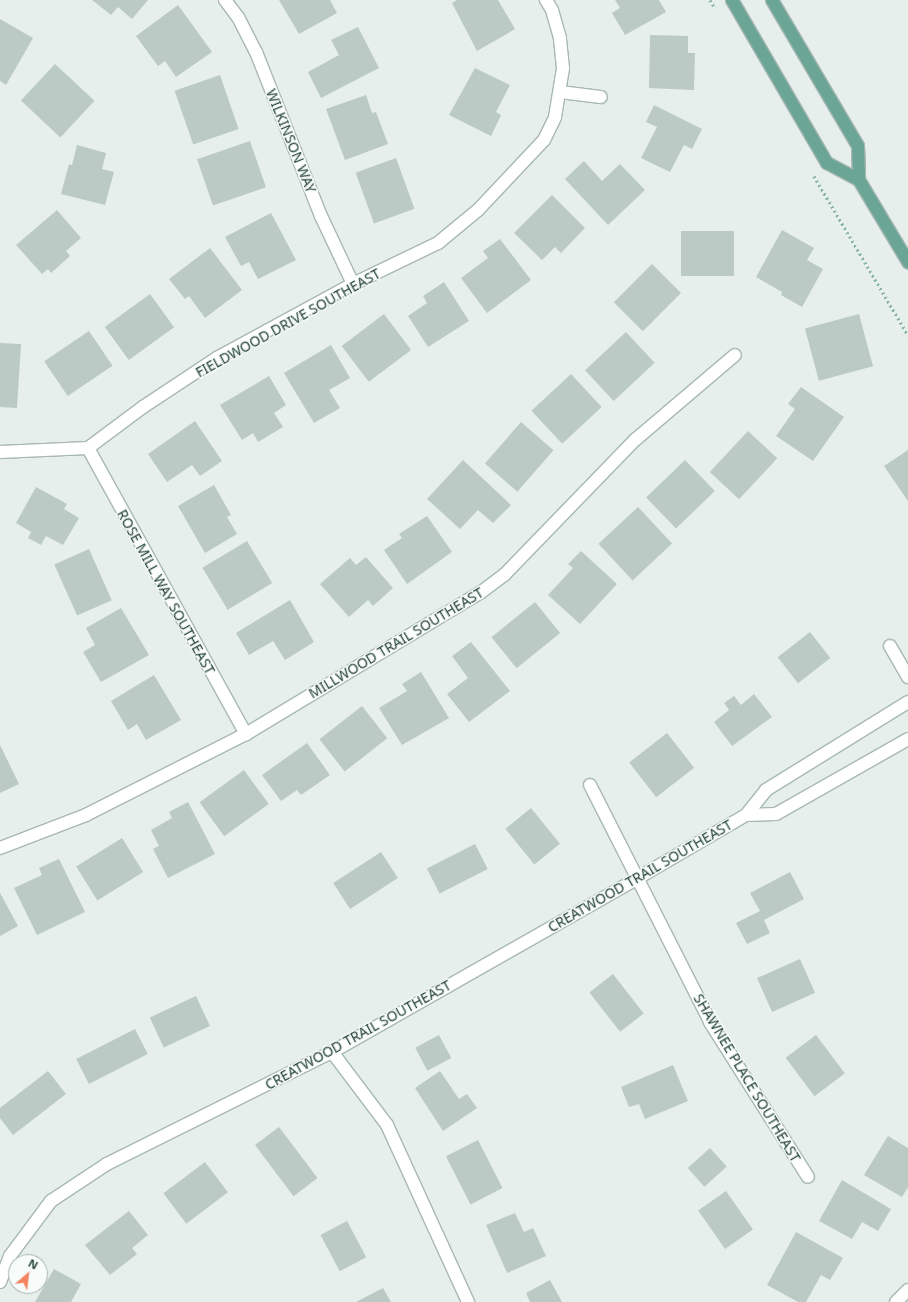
<!DOCTYPE html>
<style>
body{margin:0}
#map{position:relative;width:908px;height:1302px;overflow:hidden;background:#e6efeb;font-family:"Noto Sans",sans-serif}
div>[style]{position:absolute}
.building>*{inset:0;background:#bbcac4;transform-origin:0 0}
.path>*{height:2.5px;margin-top:-1.25px;transform-origin:0;background:repeating-linear-gradient(90deg,#86b3a5 0 2px,transparent 0 5px)}
.roads{filter:drop-shadow(1px 0 #a8b8b2) drop-shadow(-1px 0 #a8b8b2) drop-shadow(0 1px #a8b8b2) drop-shadow(0 -1px #a8b8b2)}
.minor>*{height:12px;margin:-6px;padding:0 6px;transform-origin:6px;border-radius:6px;background:#fff}
.major>*{height:12px;margin:-6px;padding:0 6px;transform-origin:6px;border-radius:6px;background:#6aa596}
span{translate:-50% -50%;white-space:nowrap;text-align:center;line-height:1.15;-webkit-text-stroke:3px #f7fbf9;paint-order:stroke}
.street-label{font-size:14px;color:#24423a}
.north{position:absolute;left:8px;top:1254px;width:40px;height:40px;box-sizing:border-box;background:#f7fbf9;border:1px solid #a3b1ad;border-radius:50%;rotate:28deg;font-size:11px;font-weight:700;line-height:16px;text-align:center;color:#24423a}
.north::after{content:'';display:block;margin:auto;width:14px;height:18px;background:#f4845f;clip-path:polygon(50% 0,100% 100%,50% 72%,0 100%)}
</style>
<div id="map">
<div class="building">
<i style="clip-path:polygon(92px 0,148px 0,132px 19px,118px 7px,111px 15px)"></i>
<i style="clip-path:polygon(279px 0,330px 0,337px 13px,299px 34px)"></i>
<i style="clip-path:polygon(457px 0,498px 0,515px 29px,477px 51px,452px 3px)"></i>
<i style="clip-path:polygon(615px 0,659px 0,666px 12px,625px 35px,612px 13px,620px 8px)"></i>
<i style="clip-path:polygon(178px 5px,212px 52px,176px 77px,165px 61px,158px 66px,136px 36px)"></i>
<i style="clip-path:polygon(0 19px,33px 38px,6px 85px,0 81px)"></i>
<i style="clip-path:polygon(358px 27px,379px 68px,321px 98px,308px 72px,339px 55px,331px 40px)"></i>
<i style="clip-path:polygon(650px 35px,688px 36px,688px 53px,695px 53px,694px 90px,649px 88px)"></i>
<i style="left:55px;top:64px;width:54px;height:50px;rotate:43deg"></i>
<i style="clip-path:polygon(475px 68px,510px 85px,496px 112px,501px 115px,491px 136px,449px 115px)"></i>
<i style="left:220px;top:75px;width:57px;height:48px;rotate:71deg"></i>
<i style="clip-path:polygon(366px 95px,372px 113px,376px 112px,388px 144px,345px 160px,326px 109px)"></i>
<i style="clip-path:polygon(654px 105px,702px 129px,692px 149px,684px 145px,670px 172px,641px 158px,657px 127px,646px 122px)"></i>
<i style="left:250px;top:141px;width:49px;height:56px;rotate:71deg"></i>
<i style="clip-path:polygon(77px 145px,106px 153px,102px 169px,114px 172px,105px 205px,61px 194px,69px 164px,72px 165px)"></i>
<i style="left:396px;top:158px;width:54px;height:43px;rotate:70deg"></i>
<i style="clip-path:polygon(584px 161px,602px 181px,620px 164px,645px 190px,608px 225px,565px 179px)"></i>
<i style="clip-path:polygon(552px 195px,585px 228px,561px 253px,555px 247px,542px 260px,514px 233px)"></i>
<i style="clip-path:polygon(57px 210px,81px 238px,66px 251px,70px 256px,51px 273px,48px 269px,42px 274px,16px 245px)"></i>
<i style="clip-path:polygon(271px 213px,296px 260px,258px 279px,249px 262px,241px 266px,225px 237px)"></i>
<i style="clip-path:polygon(782px 230px,814px 248px,807px 260px,823px 269px,802px 307px,781px 295px,782px 292px,756px 277px)"></i>
<i style="left:681px;top:231px;width:53px;height:45px"></i>
<i style="clip-path:polygon(500px 239px,531px 280px,487px 313px,461px 278px,488px 258px,483px 251px)"></i>
<i style="clip-path:polygon(210px 248px,242px 290px,205px 318px,189px 296px,185px 299px,169px 279px)"></i>
<i style="left:652px;top:264px;width:41px;height:54px;rotate:45deg"></i>
<i style="clip-path:polygon(444px 282px,469px 321px,428px 347px,408px 316px,427px 303px,423px 296px)"></i>
<i style="left:150px;top:294px;width:41px;height:56px;rotate:54deg"></i>
<i style="left:384px;top:314px;width:45px;height:53px;rotate:53deg"></i>
<i style="left:859px;top:314px;width:54px;height:56px;rotate:75deg"></i>
<i style="left:89px;top:331px;width:42px;height:54px;rotate:56deg"></i>
<i style="left:626px;top:332px;width:42px;height:56px;rotate:47deg"></i>
<i style="clip-path:polygon(0 343px,21px 344px,17px 408px,0 407px)"></i>
<i style="clip-path:polygon(331px 345px,350px 378px,329px 390px,340px 408px,314px 423px,284px 373px)"></i>
<i style="left:571px;top:374px;width:45px;height:54px;rotate:47deg"></i>
<i style="clip-path:polygon(269px 376px,286px 405px,274px 413px,283px 427px,258px 442px,253px 433px,242px 440px,220px 405px)"></i>
<i style="clip-path:polygon(801px 387px,844px 417px,813px 461px,776px 436px,795px 409px,788px 404px)"></i>
<i style="clip-path:polygon(195px 421px,222px 461px,200px 476px,192px 465px,167px 482px,148px 454px)"></i>
<i style="left:521px;top:422px;width:43px;height:55px;rotate:41deg"></i>
<i style="left:748px;top:431px;width:40px;height:56px;rotate:43deg"></i>
<i style="clip-path:polygon(908px 450px,908px 501px,884px 466px)"></i>
<i style="clip-path:polygon(463px 460px,511px 505px,493px 523px,478px 510px,460px 529px,427px 499px)"></i>
<i style="left:685px;top:460px;width:43px;height:54px;rotate:46deg"></i>
<i style="clip-path:polygon(214px 485px,231px 515px,227px 517px,237px 534px,205px 553px,178px 506px)"></i>
<i style="clip-path:polygon(36px 487px,67px 504px,64px 509px,79px 518px,63px 545px,46px 536px,41px 545px,28px 538px,31px 532px,16px 523px)"></i>
<i style="left:638px;top:507px;width:50px;height:54px;rotate:47deg"></i>
<i style="clip-path:polygon(427px 516px,452px 552px,407px 584px,384px 550px,402px 538px,399px 534px)"></i>
<i style="left:247px;top:541px;width:49px;height:52px;rotate:59deg"></i>
<i style="left:89px;top:549px;width:56px;height:38px;rotate:66deg"></i>
<i style="clip-path:polygon(581px 551px,617px 584px,580px 624px,548px 595px,573px 568px,568px 564px)"></i>
<i style="clip-path:polygon(366px 557px,393px 588px,373px 606px,368px 600px,349px 617px,320px 584px,350px 558px,356px 565px)"></i>
<i style="clip-path:polygon(290px 600px,314px 642px,285px 660px,273px 641px,249px 655px,236px 633px)"></i>
<i style="left:535px;top:602px;width:40px;height:56px;rotate:51deg"></i>
<i style="clip-path:polygon(121px 608px,149px 655px,101px 682px,83px 652px,95px 645px,86px 628px)"></i>
<i style="left:810px;top:632px;width:33px;height:41px;rotate:52deg"></i>
<i style="clip-path:polygon(471px 642px,510px 691px,469px 722px,447px 694px,468px 678px,452px 656px)"></i>
<i style="clip-path:polygon(421px 672px,449px 718px,402px 745px,379px 708px,407px 691px,402px 684px)"></i>
<i style="clip-path:polygon(154px 675px,181px 720px,146px 740px,137px 724px,128px 730px,111px 701px)"></i>
<i style="clip-path:polygon(754px 694px,772px 717px,732px 746px,714px 722px,729px 710px,724px 703px,734px 696px,741px 705px)"></i>
<i style="left:362px;top:706px;width:41px;height:54px;rotate:52deg"></i>
<i style="left:667px;top:733px;width:44px;height:48px;rotate:52deg"></i>
<i style="clip-path:polygon(307px 743px,330px 775px,301px 795px,297px 790px,281px 801px,262px 775px)"></i>
<i style="clip-path:polygon(0 745px,19px 784px,0 793px)"></i>
<i style="left:244px;top:770px;width:42px;height:55px;rotate:54deg"></i>
<i style="clip-path:polygon(188px 802px,215px 854px,168px 878px,153px 849px,159px 846px,151px 830px,172px 818px,169px 812px)"></i>
<i style="left:531px;top:808px;width:46px;height:33px;rotate:51deg"></i>
<i style="left:122px;top:838px;width:40px;height:54px;rotate:58deg"></i>
<i style="left:475px;top:844px;width:28px;height:54px;rotate:63deg"></i>
<i style="left:381px;top:852px;width:31px;height:57px;rotate:57deg"></i>
<i style="clip-path:polygon(59px 859px,85px 912px,37px 935px,14px 888px,42px 875px,39px 868px)"></i>
<i style="clip-path:polygon(790px 872px,804px 899px,764px 920px,770px 933px,747px 944px,736px 923px,760px 911px,750px 893px)"></i>
<i style="clip-path:polygon(0 893px,18px 926px,0 936px)"></i>
<i style="left:800px;top:959px;width:37px;height:47px;rotate:66deg"></i>
<i style="left:613px;top:974px;width:50px;height:30px;rotate:52deg"></i>
<i style="left:196px;top:996px;width:33px;height:51px;rotate:65deg"></i>
<i style="left:135px;top:1029px;width:28px;height:66px;rotate:63deg"></i>
<i style="left:439px;top:1035px;width:26px;height:27px;rotate:62deg"></i>
<i style="left:816px;top:1035px;width:48px;height:38px;rotate:53deg"></i>
<i style="clip-path:polygon(673px 1065px,688px 1101px,645px 1119px,639px 1104px,629px 1107px,621px 1087px)"></i>
<i style="clip-path:polygon(48px 1071px,66px 1094px,13px 1135px,0 1118px,0 1108px)"></i>
<i style="clip-path:polygon(440px 1071px,459px 1099px,467px 1094px,477px 1108px,443px 1131px,415px 1088px)"></i>
<i style="left:279px;top:1127px;width:64px;height:30px;rotate:53deg"></i>
<i style="clip-path:polygon(888px 1136px,908px 1148px,908px 1187px,902px 1197px,864px 1175px)"></i>
<i style="left:478px;top:1140px;width:54px;height:36px;rotate:63deg"></i>
<i style="left:710px;top:1148px;width:25px;height:30px;rotate:48deg"></i>
<i style="left:205px;top:1162px;width:38px;height:52px;rotate:53deg"></i>
<i style="clip-path:polygon(842px 1180px,891px 1209px,878px 1231px,862px 1222px,852px 1239px,819px 1221px)"></i>
<i style="left:726px;top:1191px;width:47px;height:34px;rotate:55deg"></i>
<i style="clip-path:polygon(129px 1211px,148px 1235px,132px 1248px,137px 1254px,110px 1275px,85px 1245px)"></i>
<i style="clip-path:polygon(515px 1213px,524px 1232px,533px 1228px,546px 1256px,507px 1273px,486px 1225px)"></i>
<i style="left:347px;top:1221px;width:41px;height:30px;rotate:62deg"></i>
<i style="clip-path:polygon(796px 1232px,843px 1258px,830px 1280px,821px 1275px,806px 1302px,798px 1302px,767px 1285px)"></i>
<i style="clip-path:polygon(54px 1269px,81px 1284px,71px 1302px,35px 1302px)"></i>
<i style="clip-path:polygon(550px 1280px,562px 1302px,530px 1302px,526px 1293px)"></i>
<i style="clip-path:polygon(383px 1288px,391px 1302px,356px 1302px)"></i>
</div>
<div class="path">
<i style="left:710px;top:0;width:9px;rotate:58deg"></i>
<i style="left:814px;top:176px;width:185px;rotate:59.4deg"></i>
</div>
<div class="roads">
<div class="minor">
<i style="left:225px;top:0;width:21px;rotate:53deg"></i>
<i style="left:238px;top:17px;width:39px;rotate:63deg"></i>
<i style="left:256px;top:52px;width:176px;rotate:68.4deg"></i>
<i style="left:321px;top:216px;width:75px;rotate:64.8deg"></i>
<i style="left:560px;top:92px;width:41px;rotate:7deg"></i>
<i style="left:88px;top:448px;width:327px;rotate:61.1deg"></i>
<i style="left:0;top:452px;width:88px;rotate:-2.6deg"></i>
<i style="left:88px;top:448px;width:69px;rotate:-36.7deg"></i>
<i style="left:143px;top:407px;width:89px;rotate:-33.5deg"></i>
<i style="left:217px;top:358px;width:155px;rotate:-28.6deg"></i>
<i style="left:353px;top:284px;width:94px;rotate:-25.8deg"></i>
<i style="left:438px;top:243px;width:52px;rotate:-39.5deg"></i>
<i style="left:478px;top:210px;width:96px;rotate:-46.7deg"></i>
<i style="left:544px;top:140px;width:25px;rotate:-64deg"></i>
<i style="left:555px;top:117px;width:50px;rotate:-80.7deg"></i>
<i style="left:563px;top:68px;width:30px;rotate:-96deg"></i>
<i style="left:560px;top:38px;width:29px;rotate:-106deg"></i>
<i style="left:552px;top:10px;width:12px;rotate:-121deg"></i>
<i style="left:890px;top:646px;width:36px;rotate:60deg"></i>
<i style="left:590px;top:785px;width:266px;rotate:63.1deg"></i>
<i style="left:710px;top:1022px;width:183px;rotate:57.7deg"></i>
<i style="left:746px;top:815px;width:30px;rotate:-2deg"></i>
<i style="left:776px;top:814px;width:152px;rotate:-29.6deg"></i>
<i style="left:0;top:848px;width:92px;rotate:-21deg"></i>
<i style="left:86px;top:815px;width:179px;rotate:-26.9deg"></i>
<i style="left:246px;top:734px;width:273px;rotate:-31.1deg"></i>
<i style="left:480px;top:593px;width:31px;rotate:-37deg"></i>
<i style="left:505px;top:574px;width:187px;rotate:-45.9deg"></i>
<i style="left:635px;top:440px;width:131px;rotate:-40.4deg"></i>
<i style="left:332px;top:1052px;width:91px;rotate:53deg"></i>
<i style="left:387px;top:1125px;width:195px;rotate:65.4deg"></i>
<i style="left:0;top:1282px;width:28px;rotate:-69deg"></i>
<i style="left:10px;top:1256px;width:69px;rotate:-53.3deg"></i>
<i style="left:51px;top:1201px;width:67px;rotate:-33.5deg"></i>
<i style="left:107px;top:1164px;width:251px;rotate:-26.5deg"></i>
<i style="left:332px;top:1052px;width:350px;rotate:-29.6deg"></i>
<i style="left:636px;top:879px;width:127px;rotate:-30.2deg"></i>
<i style="left:746px;top:815px;width:32px;rotate:-51deg"></i>
<i style="left:766px;top:790px;width:167px;rotate:-31.8deg"></i>
<i style="left:896px;top:1302px;width:17px;rotate:-45deg"></i>
</div>
<div class="major">
<i style="left:732px;top:0;width:189px;rotate:59.8deg"></i>
<i style="left:827px;top:163px;width:36px;rotate:28deg"></i>
<i style="left:772px;top:0;width:169px;rotate:59.5deg"></i>
<i style="left:858px;top:146px;width:34px;rotate:88deg"></i>
<i style="left:859px;top:180px;width:96px;rotate:59.1deg"></i>
</div>
</div>
<div class="street-label">
<span style="left:291px;top:141px;rotate:68deg">WILKINSON WAY</span>
<span style="left:288px;top:323px;rotate:-29deg">FIELDWOOD DRIVE SOUTHEAST</span>
<span style="left:166px;top:592px;rotate:61deg">ROSE MILL WAY SOUTHEAST</span>
<span style="left:396px;top:643px;rotate:-31deg">MILLWOOD TRAIL SOUTHEAST</span>
<span style="left:640px;top:876px;rotate:-30deg">CREATWOOD TRAIL SOUTHEAST</span>
<span style="left:358px;top:1035px;rotate:-29deg">CREATWOOD TRAIL SOUTHEAST</span>
<span style="left:747px;top:1078px;rotate:59deg">SHAWNEE PLACE SOUTHEAST</span>
</div>
<div class="north">N</div>
</div>
